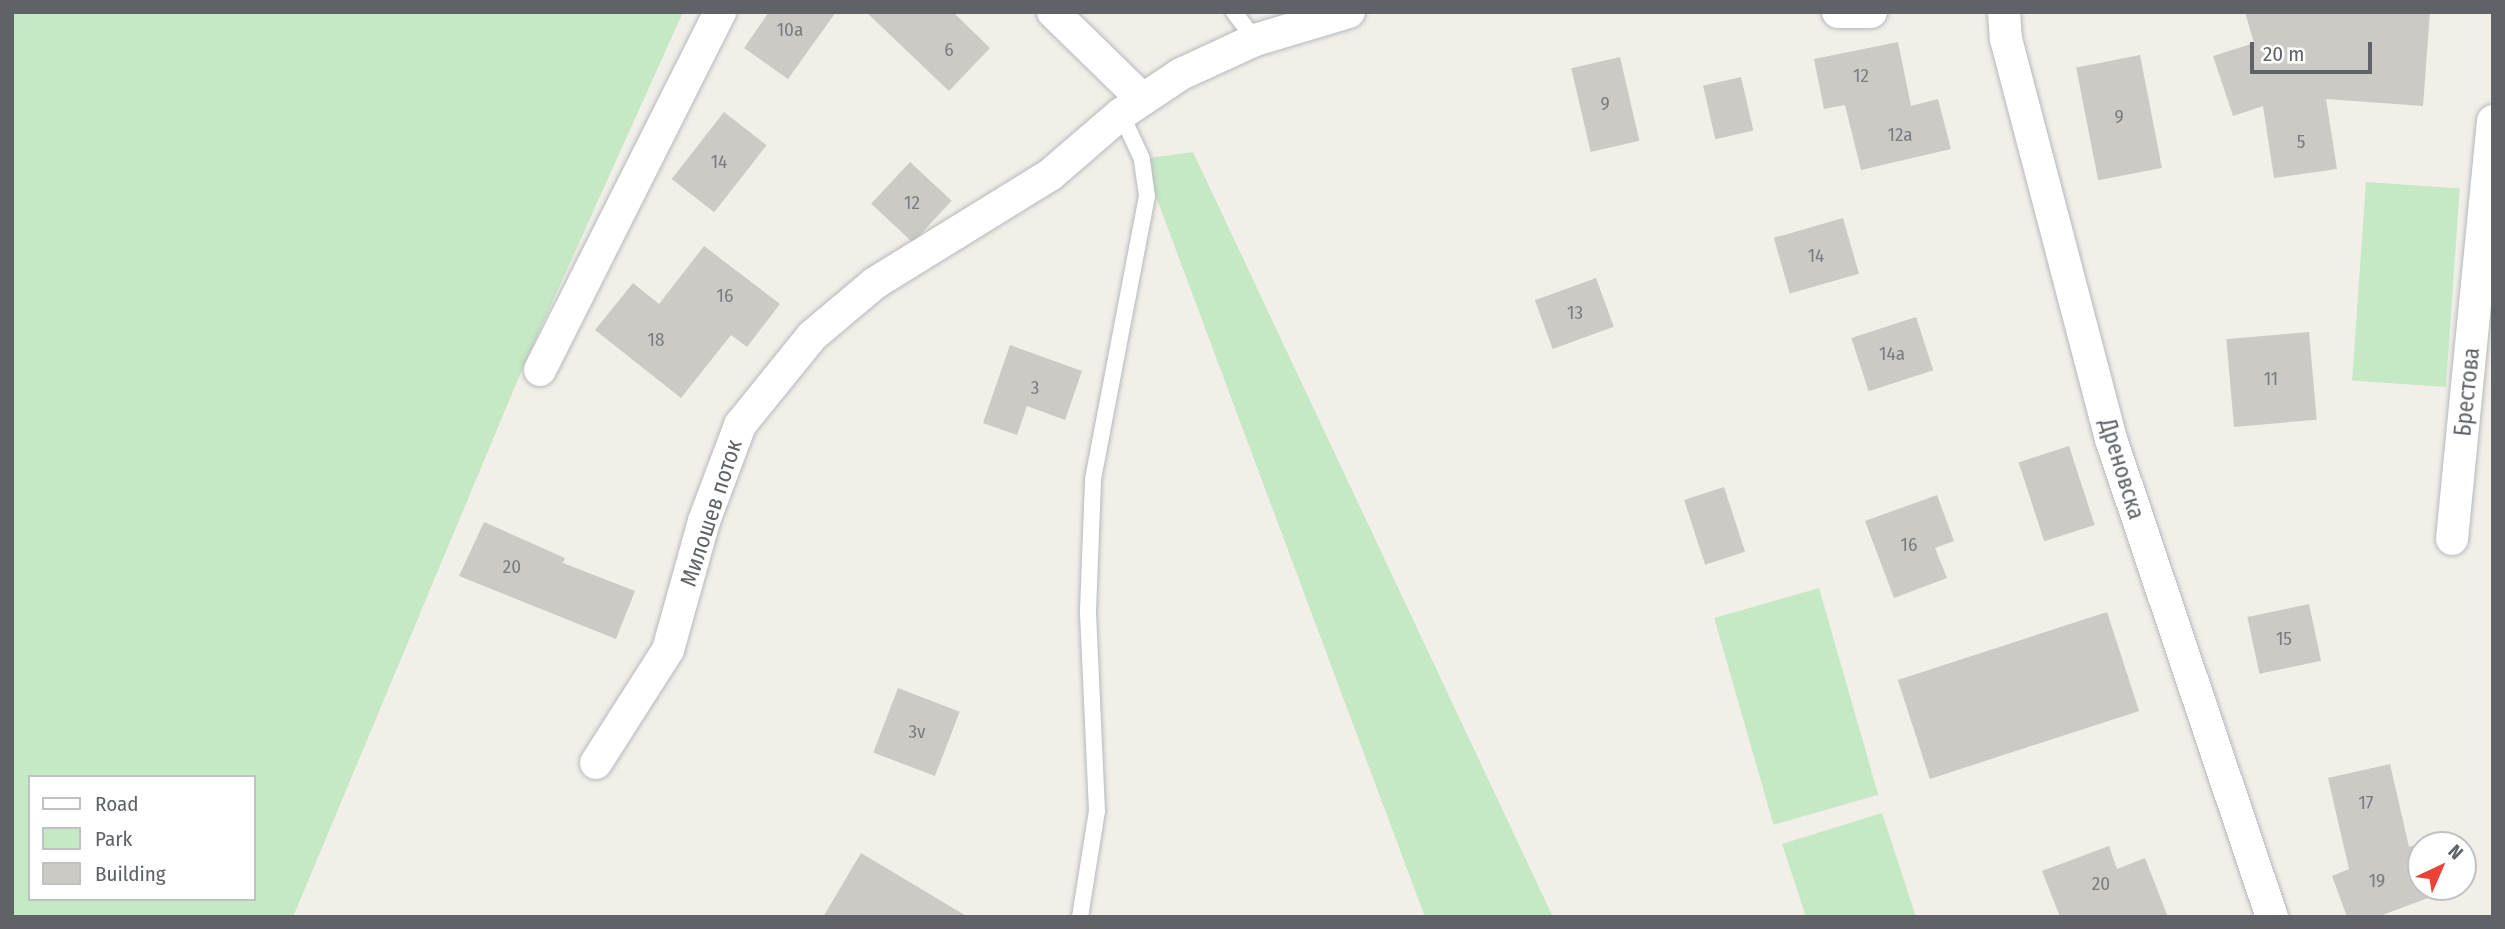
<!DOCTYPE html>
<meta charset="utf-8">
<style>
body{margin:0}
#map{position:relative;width:2505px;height:929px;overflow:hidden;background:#f1efe8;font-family:"Fira Sans Condensed",sans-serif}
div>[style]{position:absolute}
.green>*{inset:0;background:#c5e8c5;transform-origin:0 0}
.building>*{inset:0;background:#cccac5;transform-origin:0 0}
.roads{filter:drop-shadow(0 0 2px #b5b8bc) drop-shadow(0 0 2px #b5b8bc)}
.lane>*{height:16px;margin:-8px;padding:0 8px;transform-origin:8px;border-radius:8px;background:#fff}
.street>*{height:32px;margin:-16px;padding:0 16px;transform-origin:16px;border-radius:16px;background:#fff}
span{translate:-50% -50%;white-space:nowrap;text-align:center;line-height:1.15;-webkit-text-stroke:5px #fff;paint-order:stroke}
.number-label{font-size:19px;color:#7a7d7f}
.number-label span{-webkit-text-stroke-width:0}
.street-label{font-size:23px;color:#5f6368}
.frame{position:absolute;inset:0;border:14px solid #5f6368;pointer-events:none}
.legend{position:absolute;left:28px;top:775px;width:228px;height:126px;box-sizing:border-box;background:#fff;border:2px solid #bfc1c3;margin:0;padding:9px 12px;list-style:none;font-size:21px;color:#5f6368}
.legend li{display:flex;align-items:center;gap:14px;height:35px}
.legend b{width:35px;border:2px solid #bfc1c3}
.north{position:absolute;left:2407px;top:831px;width:70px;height:70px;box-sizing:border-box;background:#fff;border:2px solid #bfc1c3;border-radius:50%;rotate:44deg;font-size:19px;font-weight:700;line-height:28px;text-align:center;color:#5f6368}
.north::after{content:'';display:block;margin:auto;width:24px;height:32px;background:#ea4335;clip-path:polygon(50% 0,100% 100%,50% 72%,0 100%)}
.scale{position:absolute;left:2250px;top:42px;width:122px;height:32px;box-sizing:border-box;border:4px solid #5f6368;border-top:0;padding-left:9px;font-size:21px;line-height:24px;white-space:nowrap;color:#5f6368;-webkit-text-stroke:5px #fff;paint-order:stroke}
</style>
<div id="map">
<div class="green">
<i style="clip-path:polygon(evenodd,12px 12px,683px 12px,524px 365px,293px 917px,12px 917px,12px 12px,30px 777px,254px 777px,254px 899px,30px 899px,30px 777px)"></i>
<i style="clip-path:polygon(1193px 152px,1553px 917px,1425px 917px,1142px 159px)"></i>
<i style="left:2366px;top:182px;width:94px;height:199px;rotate:4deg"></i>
<i style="left:1819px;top:588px;width:215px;height:109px;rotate:74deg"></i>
<i style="clip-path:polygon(1882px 813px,1916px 917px,1806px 917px,1782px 844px)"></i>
</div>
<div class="building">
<i style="clip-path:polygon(769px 12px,836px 12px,788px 79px,744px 48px)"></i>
<i style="clip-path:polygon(866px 12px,953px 12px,990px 48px,949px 91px)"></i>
<i style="clip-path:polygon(2245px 12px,2430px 12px,2423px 106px,2326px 99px,2337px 169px,2274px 178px,2263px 106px,2233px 116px,2213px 56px,2254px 43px)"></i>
<i style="clip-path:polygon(1898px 42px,1911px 106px,1938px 99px,1951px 149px,1861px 170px,1845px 105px,1824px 109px,1814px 59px)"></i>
<i style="left:2140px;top:55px;width:115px;height:65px;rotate:79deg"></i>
<i style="left:1620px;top:57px;width:86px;height:50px;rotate:77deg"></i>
<i style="left:1741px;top:77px;width:55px;height:39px;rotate:77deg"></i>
<i style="left:724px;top:112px;width:54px;height:85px;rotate:38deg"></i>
<i style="left:910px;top:162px;width:57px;height:57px;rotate:43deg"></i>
<i style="left:1843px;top:218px;width:58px;height:72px;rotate:74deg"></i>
<i style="clip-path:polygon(704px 246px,780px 304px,747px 347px,731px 335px,681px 398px,595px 330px,633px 283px,659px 304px)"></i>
<i style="left:1596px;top:278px;width:52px;height:65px;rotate:70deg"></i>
<i style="left:1916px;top:317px;width:56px;height:68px;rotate:72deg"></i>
<i style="left:2309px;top:332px;width:88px;height:83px;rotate:85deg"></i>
<i style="clip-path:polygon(1010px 345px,1082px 371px,1065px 420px,1027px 406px,1017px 435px,983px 423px)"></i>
<i style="left:2069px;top:446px;width:83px;height:53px;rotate:72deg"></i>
<i style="left:1724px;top:487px;width:68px;height:42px;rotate:72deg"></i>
<i style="clip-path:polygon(1937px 495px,1954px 541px,1935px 548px,1947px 578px,1894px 598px,1865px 521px)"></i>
<i style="clip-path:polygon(484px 522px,565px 558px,563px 563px,635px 591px,616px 639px,459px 576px)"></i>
<i style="left:2309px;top:604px;width:58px;height:63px;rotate:78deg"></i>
<i style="left:2107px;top:612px;width:104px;height:220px;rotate:72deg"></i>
<i style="left:898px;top:688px;width:66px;height:69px;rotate:21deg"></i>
<i style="clip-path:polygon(2390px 764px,2409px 847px,2435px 837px,2438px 845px,2421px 845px,2421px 887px,2455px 888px,2377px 917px,2347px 917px,2332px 876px,2349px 869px,2328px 778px)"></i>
<i style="clip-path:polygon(2109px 846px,2117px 869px,2145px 858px,2168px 917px,2060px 917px,2042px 871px)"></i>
<i style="clip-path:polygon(861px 853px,968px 917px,823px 917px)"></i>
</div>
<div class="roads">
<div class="lane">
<i style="left:1234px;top:12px;width:35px;rotate:53deg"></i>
<i style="left:1080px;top:917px;width:107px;rotate:-80.9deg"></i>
<i style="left:1097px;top:811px;width:200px;rotate:-92.6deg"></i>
<i style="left:1088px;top:611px;width:132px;rotate:-87.8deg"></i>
<i style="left:1093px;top:479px;width:288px;rotate:-79.2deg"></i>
<i style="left:1147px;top:196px;width:37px;rotate:-98deg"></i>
<i style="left:1142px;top:159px;width:50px;rotate:-115deg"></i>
</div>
<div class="street">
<i style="left:1053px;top:12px;width:124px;rotate:44.3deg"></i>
<i style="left:1838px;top:12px;width:33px"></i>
<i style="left:2004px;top:12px;width:27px;rotate:86deg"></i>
<i style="left:2006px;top:39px;width:414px;rotate:75.3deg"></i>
<i style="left:2111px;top:439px;width:504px;rotate:71.39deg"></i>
<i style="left:540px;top:370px;width:401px;rotate:-63.3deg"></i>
<i style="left:2452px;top:539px;width:420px;rotate:-84.4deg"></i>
<i style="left:596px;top:763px;width:134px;rotate:-57.5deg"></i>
<i style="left:668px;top:650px;width:134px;rotate:-74.4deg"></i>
<i style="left:704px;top:521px;width:103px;rotate:-69.4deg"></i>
<i style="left:740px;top:425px;width:114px;rotate:-51deg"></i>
<i style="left:812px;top:336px;width:82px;rotate:-40.1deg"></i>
<i style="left:875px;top:283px;width:206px;rotate:-31.7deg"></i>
<i style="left:1050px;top:175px;width:94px;rotate:-40.7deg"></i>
<i style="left:1121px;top:114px;width:72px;rotate:-33.7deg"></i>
<i style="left:1181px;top:74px;width:81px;rotate:-24.7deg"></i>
<i style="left:1255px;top:40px;width:98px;rotate:-16.6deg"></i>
</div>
</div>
<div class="number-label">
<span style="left:790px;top:30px">10a</span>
<span style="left:949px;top:50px">6</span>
<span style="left:1861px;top:76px">12</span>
<span style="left:1605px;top:104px">9</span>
<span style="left:2119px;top:117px">9</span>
<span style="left:1900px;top:135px">12a</span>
<span style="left:2301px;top:142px">5</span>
<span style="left:719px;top:162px">14</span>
<span style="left:912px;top:203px">12</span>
<span style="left:1816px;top:256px">14</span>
<span style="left:725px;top:296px">16</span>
<span style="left:1575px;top:313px">13</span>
<span style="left:656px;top:340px">18</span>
<span style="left:1892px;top:354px">14a</span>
<span style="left:2271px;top:379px">11</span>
<span style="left:1035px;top:388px">3</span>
<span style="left:1909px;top:545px">16</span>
<span style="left:512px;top:567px">20</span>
<span style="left:2284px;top:639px">15</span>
<span style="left:917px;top:732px">3v</span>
<span style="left:2366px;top:803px">17</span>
<span style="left:2377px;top:881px">19</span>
<span style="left:2101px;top:884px">20</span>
</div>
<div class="street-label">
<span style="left:2467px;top:392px;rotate:-84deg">Брестова</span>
<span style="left:2122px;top:469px;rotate:73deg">Дреновска</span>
<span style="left:711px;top:513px;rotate:-72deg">Милошев поток</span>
</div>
<div class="frame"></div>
<ul class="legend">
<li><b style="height:9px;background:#fff"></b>Road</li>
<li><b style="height:19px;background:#c5e8c5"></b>Park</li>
<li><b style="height:19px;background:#cccac5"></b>Building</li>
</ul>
<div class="north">N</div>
<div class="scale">20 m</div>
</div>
